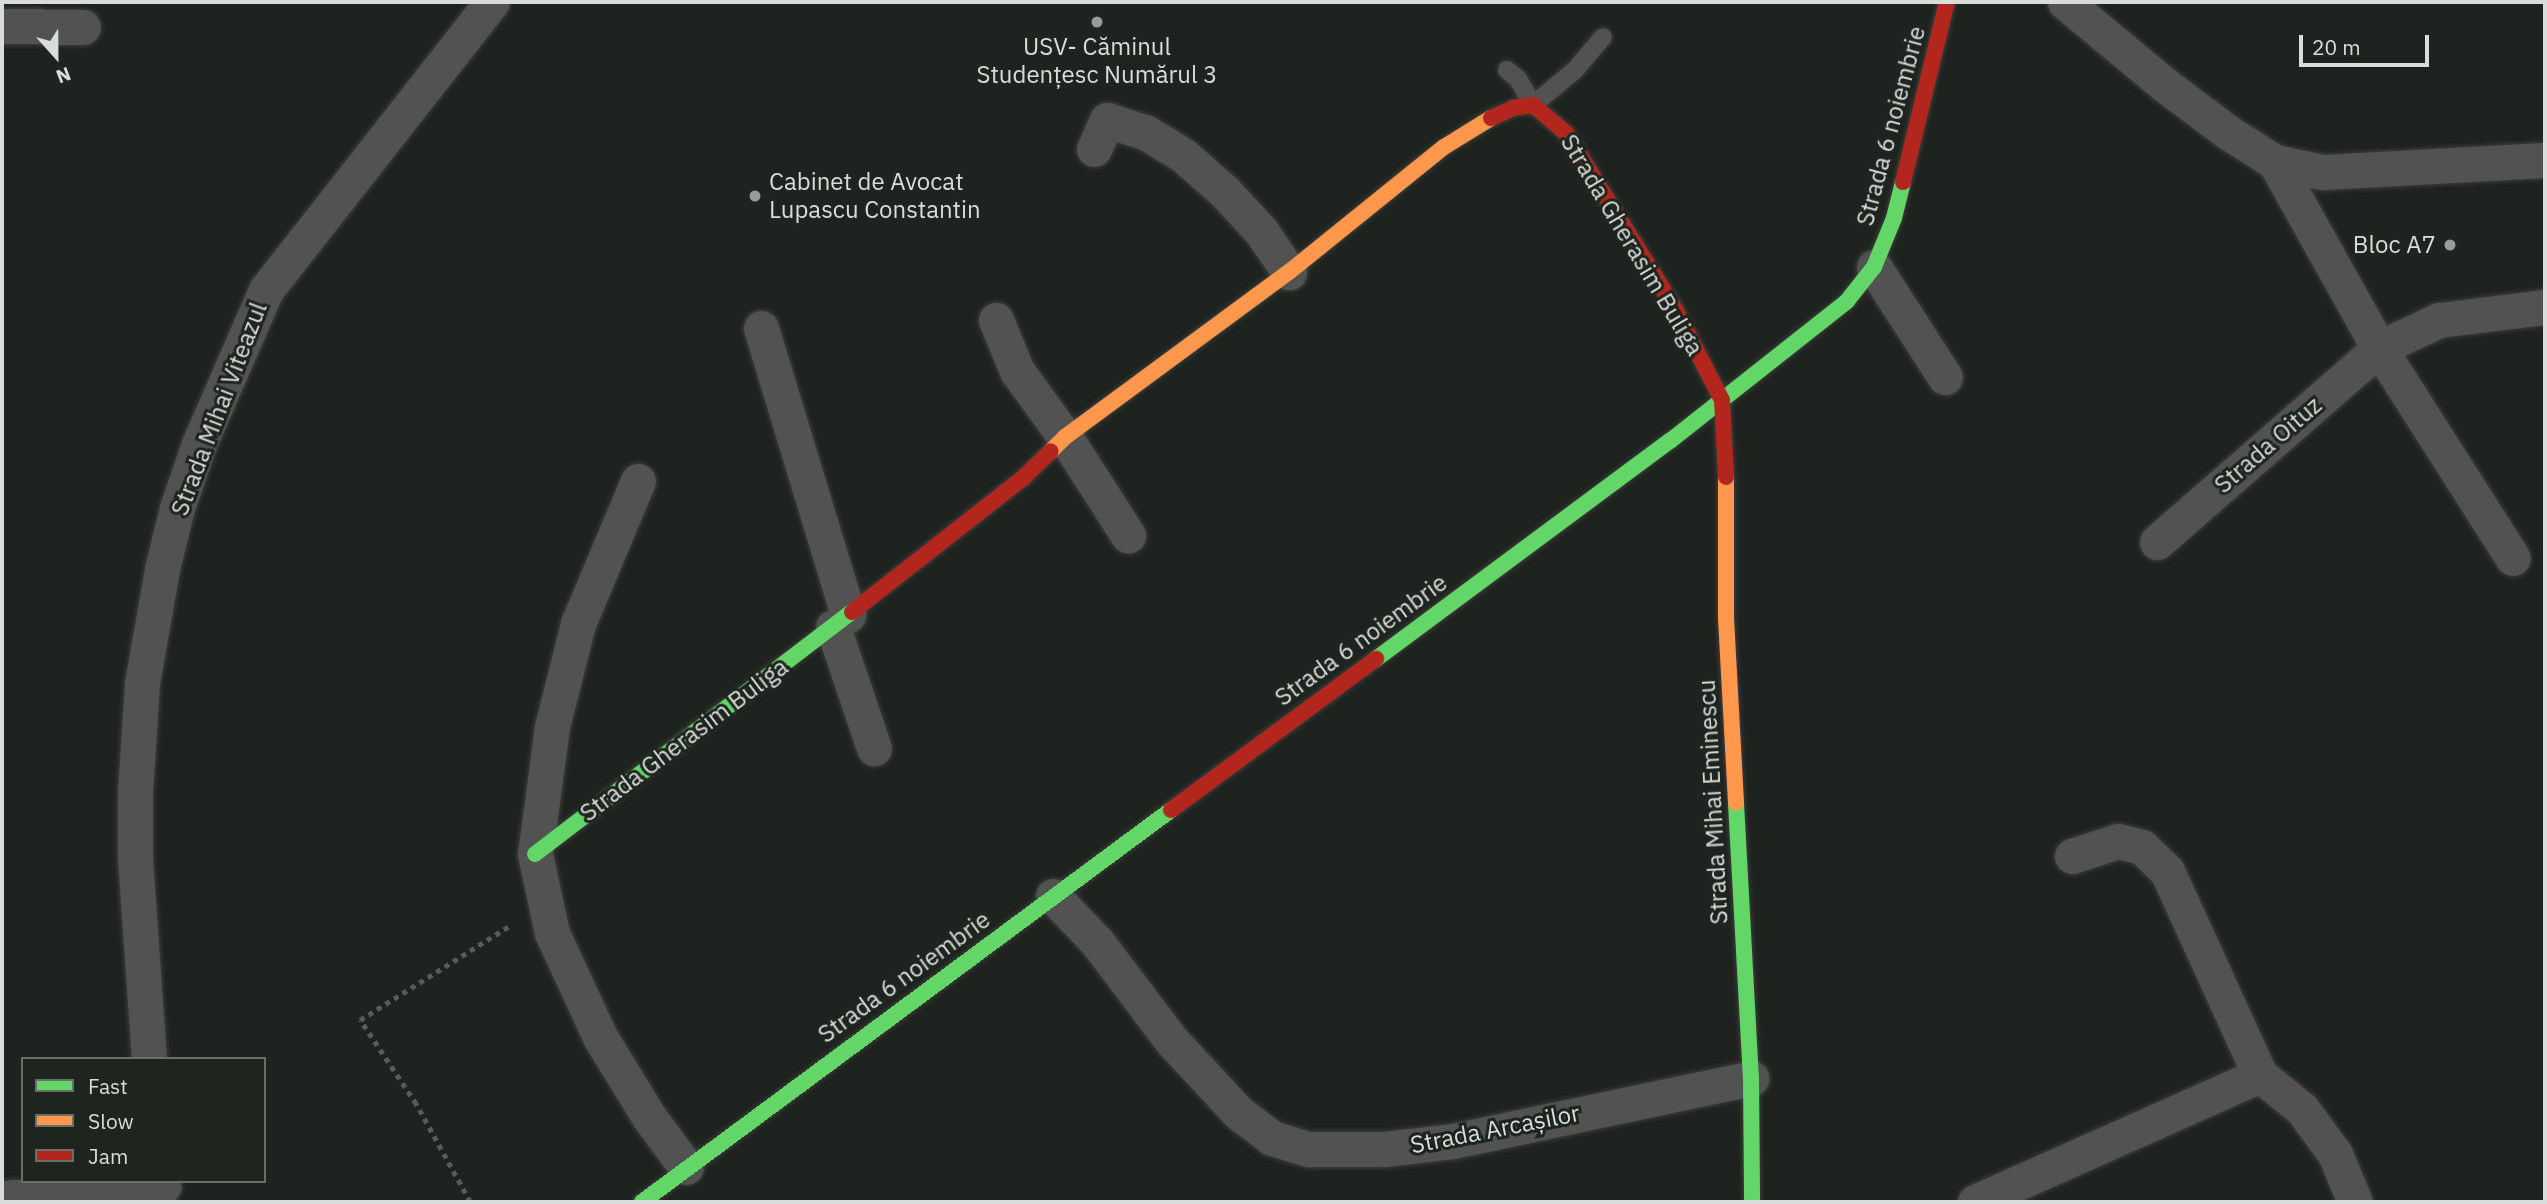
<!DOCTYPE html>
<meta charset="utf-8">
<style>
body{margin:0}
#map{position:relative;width:2547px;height:1204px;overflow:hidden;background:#1f231f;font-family:"IBM Plex Sans",sans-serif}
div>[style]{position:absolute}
.path>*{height:4.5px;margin-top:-2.25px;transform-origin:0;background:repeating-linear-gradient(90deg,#595a59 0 5px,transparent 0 10px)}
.roads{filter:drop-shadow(0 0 2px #3a3c3a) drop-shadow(0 0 2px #3a3c3a)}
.lane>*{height:18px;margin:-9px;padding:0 9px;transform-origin:9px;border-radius:9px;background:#515251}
.street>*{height:35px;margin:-17.5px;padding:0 17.5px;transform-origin:17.5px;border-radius:17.5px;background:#515251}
.fast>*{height:16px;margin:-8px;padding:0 8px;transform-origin:8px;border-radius:8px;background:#63d668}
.slow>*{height:16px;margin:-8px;padding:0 8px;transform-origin:8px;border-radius:8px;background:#ff974d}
.jam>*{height:16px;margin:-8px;padding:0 8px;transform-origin:8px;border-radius:8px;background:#b3261e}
.dots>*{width:19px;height:19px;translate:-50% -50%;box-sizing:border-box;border:4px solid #1e241e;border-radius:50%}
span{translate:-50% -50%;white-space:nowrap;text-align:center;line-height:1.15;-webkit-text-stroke:6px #1e241e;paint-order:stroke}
.poi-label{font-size:24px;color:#d9ddd9}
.left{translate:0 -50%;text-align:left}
.right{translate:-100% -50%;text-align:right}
.street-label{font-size:24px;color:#d9ddd9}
.frame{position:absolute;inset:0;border:4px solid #d9ddd9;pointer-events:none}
.legend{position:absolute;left:21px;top:1057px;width:245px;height:126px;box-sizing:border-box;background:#1e241e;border:2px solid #696e69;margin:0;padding:9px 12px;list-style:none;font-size:21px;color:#d9ddd9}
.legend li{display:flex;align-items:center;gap:14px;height:35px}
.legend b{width:35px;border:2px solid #696e69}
.north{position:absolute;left:21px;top:21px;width:70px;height:70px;-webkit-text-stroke:5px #1e241e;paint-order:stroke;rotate:159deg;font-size:19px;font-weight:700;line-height:28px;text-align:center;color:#d9ddd9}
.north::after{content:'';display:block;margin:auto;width:24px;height:32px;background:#d9ddd9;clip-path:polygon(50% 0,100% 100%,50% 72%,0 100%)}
.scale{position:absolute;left:2299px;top:35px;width:130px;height:32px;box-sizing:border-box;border:4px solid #d9ddd9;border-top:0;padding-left:9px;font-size:21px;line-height:24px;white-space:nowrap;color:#d9ddd9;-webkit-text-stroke:5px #1e241e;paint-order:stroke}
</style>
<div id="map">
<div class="path">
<i style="left:470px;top:1202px;width:112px;rotate:-118.9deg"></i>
<i style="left:416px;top:1104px;width:101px;rotate:-123.7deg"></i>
<i style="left:360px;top:1020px;width:178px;rotate:-32.2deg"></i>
</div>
<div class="roads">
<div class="lane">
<i style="left:1507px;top:70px;width:14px;rotate:39deg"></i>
<i style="left:1518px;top:79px;width:30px;rotate:60deg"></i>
<i style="left:1533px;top:105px;width:55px;rotate:-39.8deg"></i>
<i style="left:1575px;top:70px;width:43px;rotate:-49.7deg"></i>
</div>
<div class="street">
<i style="left:2065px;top:2px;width:130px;rotate:39.7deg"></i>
<i style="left:2165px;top:85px;width:80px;rotate:36.9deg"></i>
<i style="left:2229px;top:133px;width:54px;rotate:32.2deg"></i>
<i style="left:2275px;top:162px;width:49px;rotate:11.8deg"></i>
<i style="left:2323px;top:172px;width:222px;rotate:-3.1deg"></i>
<i style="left:2px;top:26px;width:81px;rotate:0.7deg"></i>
<i style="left:1094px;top:149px;width:32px;rotate:-66deg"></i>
<i style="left:1107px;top:120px;width:40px;rotate:18deg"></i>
<i style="left:1145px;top:132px;width:44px;rotate:31.2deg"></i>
<i style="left:1183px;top:155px;width:55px;rotate:41.3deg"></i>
<i style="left:1224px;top:191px;width:54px;rotate:47.2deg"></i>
<i style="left:1261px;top:231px;width:50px;rotate:55.7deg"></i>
<i style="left:2275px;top:162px;width:213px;rotate:60.8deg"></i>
<i style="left:2379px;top:348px;width:249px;rotate:57.5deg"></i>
<i style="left:1874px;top:267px;width:131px;rotate:57.2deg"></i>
<i style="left:996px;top:320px;width:55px;rotate:67.6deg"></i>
<i style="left:1017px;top:371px;width:82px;rotate:54deg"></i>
<i style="left:1065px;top:437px;width:117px;rotate:57.3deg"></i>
<i style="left:761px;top:328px;width:300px;rotate:73.1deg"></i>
<i style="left:638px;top:481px;width:155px;rotate:112.8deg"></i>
<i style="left:578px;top:624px;width:106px;rotate:104.2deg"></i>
<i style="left:552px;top:727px;width:128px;rotate:97.6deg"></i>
<i style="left:535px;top:854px;width:81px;rotate:77.9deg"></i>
<i style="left:552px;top:933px;width:115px;rotate:65.2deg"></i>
<i style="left:600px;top:1037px;width:94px;rotate:58.5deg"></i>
<i style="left:649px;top:1117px;width:62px;rotate:53.5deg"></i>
<i style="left:2157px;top:542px;width:295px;rotate:-41.1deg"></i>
<i style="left:2379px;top:348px;width:66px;rotate:-25deg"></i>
<i style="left:2439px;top:320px;width:107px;rotate:-7deg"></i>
<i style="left:833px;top:627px;width:128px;rotate:71.3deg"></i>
<i style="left:2072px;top:856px;width:48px;rotate:-18.1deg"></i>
<i style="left:2118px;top:841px;width:25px;rotate:14deg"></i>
<i style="left:2142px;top:847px;width:35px;rotate:44deg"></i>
<i style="left:2167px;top:871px;width:224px;rotate:65.5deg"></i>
<i style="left:2260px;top:1075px;width:54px;rotate:39deg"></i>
<i style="left:2302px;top:1109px;width:56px;rotate:53.7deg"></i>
<i style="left:2335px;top:1154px;width:52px;rotate:67.4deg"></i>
<i style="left:1053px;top:896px;width:64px;rotate:46.3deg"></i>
<i style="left:1097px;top:942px;width:124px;rotate:52.9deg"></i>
<i style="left:1172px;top:1041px;width:98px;rotate:47.1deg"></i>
<i style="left:1239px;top:1113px;width:41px;rotate:37.1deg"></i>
<i style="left:1272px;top:1138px;width:39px;rotate:17deg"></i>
<i style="left:1309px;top:1149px;width:75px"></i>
<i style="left:1384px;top:1149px;width:69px;rotate:-6.6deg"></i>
<i style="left:1453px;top:1141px;width:305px;rotate:-11.9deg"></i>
<i style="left:149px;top:1059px;width:202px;rotate:-94deg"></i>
<i style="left:135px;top:857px;width:65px;rotate:-90deg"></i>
<i style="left:135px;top:792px;width:109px;rotate:-86.3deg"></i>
<i style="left:142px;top:683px;width:116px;rotate:-80deg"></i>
<i style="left:162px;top:569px;width:63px;rotate:-76.2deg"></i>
<i style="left:177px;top:508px;width:68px;rotate:-71deg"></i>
<i style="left:199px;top:444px;width:168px;rotate:-66.5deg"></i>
<i style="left:266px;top:290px;width:366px;rotate:-51.9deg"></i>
<i style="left:2px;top:1198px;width:162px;rotate:-4.2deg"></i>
<i style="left:1975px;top:1202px;width:312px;rotate:-24deg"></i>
</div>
<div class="fast">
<i style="left:1376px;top:659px;width:366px;rotate:-36.6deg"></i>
<i style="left:1670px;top:441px;width:226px;rotate:-38.3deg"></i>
<i style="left:1847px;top:301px;width:43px;rotate:-51.5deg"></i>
<i style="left:1874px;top:267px;width:53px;rotate:-67.8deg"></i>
<i style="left:1894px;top:218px;width:37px;rotate:-76deg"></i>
<i style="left:1736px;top:803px;width:275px;rotate:86.9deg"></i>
<i style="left:1751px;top:1078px;width:124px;rotate:89.5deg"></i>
<i style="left:535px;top:854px;width:399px;rotate:-37.4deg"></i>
<i style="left:642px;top:1202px;width:658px;rotate:-36.54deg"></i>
</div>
<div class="slow">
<i style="left:1051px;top:451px;width:20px;rotate:-45deg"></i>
<i style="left:1065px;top:437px;width:278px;rotate:-36.4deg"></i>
<i style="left:1289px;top:272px;width:199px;rotate:-38.9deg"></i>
<i style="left:1444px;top:147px;width:55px;rotate:-31.7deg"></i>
<i style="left:1726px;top:477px;width:141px;rotate:90deg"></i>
<i style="left:1726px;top:618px;width:185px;rotate:86.9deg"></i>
</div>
<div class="jam">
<i style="left:1491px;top:118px;width:24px;rotate:-24deg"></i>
<i style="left:1513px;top:108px;width:20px;rotate:-9deg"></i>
<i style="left:1533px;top:105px;width:43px;rotate:40.3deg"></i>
<i style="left:1566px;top:133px;width:207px;rotate:58.2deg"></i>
<i style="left:1675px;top:309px;width:102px;rotate:62.7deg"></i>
<i style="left:1722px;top:400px;width:77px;rotate:87deg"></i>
<i style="left:1903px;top:182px;width:185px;rotate:-76.3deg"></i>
<i style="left:852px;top:612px;width:219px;rotate:-38.1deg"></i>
<i style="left:1024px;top:477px;width:37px;rotate:-44deg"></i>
<i style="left:1171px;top:810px;width:255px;rotate:-36.4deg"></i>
</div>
</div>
<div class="dots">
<i style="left:1097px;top:22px;background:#989c98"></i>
<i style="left:755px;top:196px;background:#989c98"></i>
<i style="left:2450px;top:245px;background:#989c98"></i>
</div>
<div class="poi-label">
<span style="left:1097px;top:61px">USV- Căminul<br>Studențesc Numărul 3</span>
<span class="left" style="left:769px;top:196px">Cabinet de Avocat<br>Lupascu Constantin</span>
<span class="right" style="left:2436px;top:245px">Bloc A7</span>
</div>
<div class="street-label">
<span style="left:1891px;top:126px;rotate:-75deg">Strada 6 noiembrie</span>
<span style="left:1632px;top:245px;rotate:59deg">Strada Gherasim Buliga</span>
<span style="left:219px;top:409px;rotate:-69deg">Strada Mihai Viteazul</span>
<span style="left:2268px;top:445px;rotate:-41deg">Strada Oituz</span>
<span style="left:1361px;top:640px;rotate:-36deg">Strada 6 noiembrie</span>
<span style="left:684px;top:740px;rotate:-37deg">Strada Gherasim Buliga</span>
<span style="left:1713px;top:802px;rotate:-93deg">Strada Mihai Eminescu</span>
<span style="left:904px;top:977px;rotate:-36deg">Strada 6 noiembrie</span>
<span style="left:1495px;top:1129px;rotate:-11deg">Strada Arcașilor</span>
</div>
<div class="frame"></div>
<ul class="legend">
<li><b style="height:9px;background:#63d668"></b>Fast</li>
<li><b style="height:9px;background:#ff974d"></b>Slow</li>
<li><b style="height:9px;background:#b3261e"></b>Jam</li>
</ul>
<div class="north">N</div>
<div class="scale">20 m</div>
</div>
